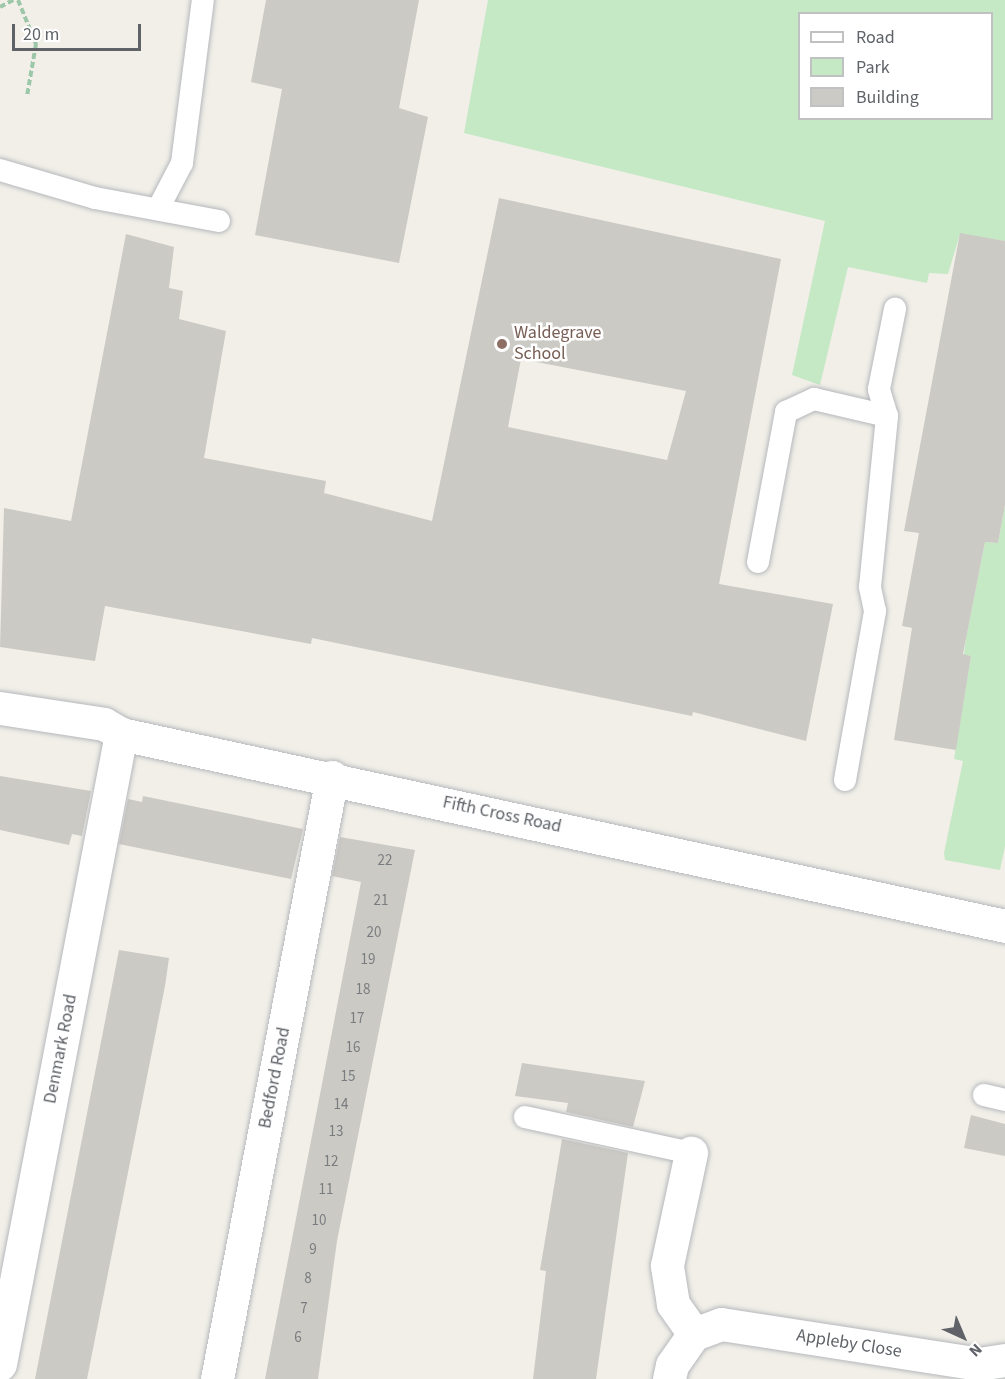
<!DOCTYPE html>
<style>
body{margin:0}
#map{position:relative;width:1005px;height:1379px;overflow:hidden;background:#f1efe8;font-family:"Source Sans 3",sans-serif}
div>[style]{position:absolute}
.green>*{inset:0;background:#c5e8c5}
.building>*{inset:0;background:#cccac5}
.path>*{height:4px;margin-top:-2px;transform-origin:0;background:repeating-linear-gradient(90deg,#9cc7a9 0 6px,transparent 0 9px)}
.roads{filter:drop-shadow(0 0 2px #b5b8bc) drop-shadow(0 0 2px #b5b8bc)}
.service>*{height:22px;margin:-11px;padding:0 11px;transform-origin:11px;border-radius:11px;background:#fff}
.minor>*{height:33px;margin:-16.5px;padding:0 16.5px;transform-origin:16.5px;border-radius:16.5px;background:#fff}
.tertiary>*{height:33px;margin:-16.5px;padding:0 16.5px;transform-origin:16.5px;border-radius:16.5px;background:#fff}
.dots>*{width:16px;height:16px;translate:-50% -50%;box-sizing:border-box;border:3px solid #fff;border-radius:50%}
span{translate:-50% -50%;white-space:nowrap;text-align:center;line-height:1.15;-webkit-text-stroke:5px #fff;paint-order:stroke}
.number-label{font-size:15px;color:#7a7d7f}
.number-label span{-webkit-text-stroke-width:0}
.education-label{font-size:18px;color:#785e54}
.left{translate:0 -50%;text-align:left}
.street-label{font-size:18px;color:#5f6368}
.legend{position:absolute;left:798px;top:12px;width:195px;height:108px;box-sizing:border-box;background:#fff;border:2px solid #bfc1c3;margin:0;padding:8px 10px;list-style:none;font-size:18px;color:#5f6368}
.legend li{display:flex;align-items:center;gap:12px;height:30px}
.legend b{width:30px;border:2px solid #bfc1c3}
.north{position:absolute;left:933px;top:1307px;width:60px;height:60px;-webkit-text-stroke:4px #fff;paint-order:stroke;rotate:136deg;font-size:16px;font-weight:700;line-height:24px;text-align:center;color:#5f6368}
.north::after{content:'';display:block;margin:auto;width:21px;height:27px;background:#5f6368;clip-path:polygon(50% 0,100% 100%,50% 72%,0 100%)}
.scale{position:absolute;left:12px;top:24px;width:129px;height:27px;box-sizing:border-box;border:3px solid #5f6368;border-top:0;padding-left:8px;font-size:18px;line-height:21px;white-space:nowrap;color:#5f6368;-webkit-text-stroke:4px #fff;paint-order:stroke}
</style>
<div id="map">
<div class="green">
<i style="clip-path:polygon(evenodd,488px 0,1005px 0,1005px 241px,960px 234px,948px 274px,929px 273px,927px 283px,848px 267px,820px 385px,792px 375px,825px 221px,464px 133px,488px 0,800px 14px,992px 14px,992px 118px,800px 118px,800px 14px)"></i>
<i style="clip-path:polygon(1005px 505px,1005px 846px,1000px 870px,945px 860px,944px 853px,963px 761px,954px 759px,971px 656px,964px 655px,966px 638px,985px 542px,998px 543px)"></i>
</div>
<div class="building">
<i style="clip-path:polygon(266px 0,419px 0,399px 108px,428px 117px,399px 263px,255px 235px,282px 89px,251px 82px)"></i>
<i style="clip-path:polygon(evenodd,499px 198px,781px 259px,719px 584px,833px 604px,806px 741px,693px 712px,692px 716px,312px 638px,311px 644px,105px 606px,95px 661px,0 647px,4px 508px,71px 521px,126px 234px,174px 247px,169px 288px,183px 291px,179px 319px,226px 331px,204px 458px,326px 481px,324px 493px,432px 521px,499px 198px,521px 359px,686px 391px,667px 460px,508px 427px,521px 359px)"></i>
<i style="clip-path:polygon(960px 233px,1005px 241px,1005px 505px,998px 543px,985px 542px,963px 654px,971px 656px,956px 750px,894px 740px,912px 628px,902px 626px,919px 533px,904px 531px)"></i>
<i style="clip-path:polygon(0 776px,91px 791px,82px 836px,72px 834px,69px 845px,0 830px)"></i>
<i style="clip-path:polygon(143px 796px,303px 829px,291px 879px,119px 844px,128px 799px,142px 802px)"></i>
<i style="clip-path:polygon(340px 837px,415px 850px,337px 1241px,318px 1379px,265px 1379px,361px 882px,332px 876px)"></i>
<i style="clip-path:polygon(119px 950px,169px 958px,165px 986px,87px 1379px,35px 1379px)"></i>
<i style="clip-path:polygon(522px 1063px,645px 1081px,633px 1127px,566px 1112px,568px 1103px,515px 1096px)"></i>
<i style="clip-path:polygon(971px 1115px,1005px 1124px,1005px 1156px,964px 1148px)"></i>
<i style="clip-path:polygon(562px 1139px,628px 1153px,596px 1379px,533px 1379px,546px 1271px,540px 1270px)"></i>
</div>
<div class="path">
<i style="left:18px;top:0;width:48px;rotate:67.8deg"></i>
<i style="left:36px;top:44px;width:53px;rotate:99.8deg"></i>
<i style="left:0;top:7px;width:15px;rotate:-28deg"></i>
</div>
<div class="roads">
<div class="service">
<i style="left:0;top:170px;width:99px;rotate:16.4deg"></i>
<i style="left:95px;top:198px;width:126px;rotate:10.5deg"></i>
<i style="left:158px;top:209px;width:52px;rotate:-62.4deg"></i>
<i style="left:182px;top:163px;width:164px;rotate:-82.7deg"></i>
<i style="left:758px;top:562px;width:153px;rotate:-79.4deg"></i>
<i style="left:786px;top:412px;width:31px;rotate:-25deg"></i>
<i style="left:814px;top:399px;width:75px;rotate:13.1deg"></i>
<i style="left:845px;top:780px;width:172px;rotate:-79.9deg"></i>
<i style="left:875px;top:611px;width:25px;rotate:-102deg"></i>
<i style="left:870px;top:587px;width:172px;rotate:-84.3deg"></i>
<i style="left:887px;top:416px;width:28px;rotate:-107deg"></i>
<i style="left:879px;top:389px;width:82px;rotate:-78.7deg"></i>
<i style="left:984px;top:1095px;width:22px;rotate:13deg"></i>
<i style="left:525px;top:1117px;width:170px;rotate:12.2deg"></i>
</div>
<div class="minor">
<i style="left:694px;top:1334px;width:29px;rotate:-20deg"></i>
<i style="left:721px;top:1324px;width:261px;rotate:8.8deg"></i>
<i style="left:979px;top:1364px;width:26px;rotate:-9deg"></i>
<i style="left:0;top:1364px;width:642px;rotate:-79.13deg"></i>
<i style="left:217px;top:1379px;width:613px;rotate:-79.19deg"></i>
<i style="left:669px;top:1379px;width:14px;rotate:-78deg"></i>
<i style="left:672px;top:1365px;width:38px;rotate:-55deg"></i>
<i style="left:694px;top:1334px;width:37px;rotate:-125deg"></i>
<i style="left:673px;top:1304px;width:39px;rotate:-99deg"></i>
<i style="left:667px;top:1265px;width:115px;rotate:-77.9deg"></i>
</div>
<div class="tertiary">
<i style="left:0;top:708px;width:105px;rotate:8.7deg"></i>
<i style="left:104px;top:724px;width:20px;rotate:30deg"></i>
<i style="left:121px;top:734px;width:905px;rotate:12.25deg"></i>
</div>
</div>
<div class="dots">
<i style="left:502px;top:344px;background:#8d6e63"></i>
</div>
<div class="number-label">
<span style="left:385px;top:861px">22</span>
<span style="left:381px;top:901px">21</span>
<span style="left:374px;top:933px">20</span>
<span style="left:368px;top:960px">19</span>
<span style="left:363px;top:990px">18</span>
<span style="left:357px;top:1019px">17</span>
<span style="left:353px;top:1048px">16</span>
<span style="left:348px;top:1077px">15</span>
<span style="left:341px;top:1105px">14</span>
<span style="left:336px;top:1132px">13</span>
<span style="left:331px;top:1162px">12</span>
<span style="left:326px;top:1190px">11</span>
<span style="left:319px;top:1221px">10</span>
<span style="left:313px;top:1250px">9</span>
<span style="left:308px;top:1279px">8</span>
<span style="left:304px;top:1309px">7</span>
<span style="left:298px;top:1338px">6</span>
</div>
<div class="education-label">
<span class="left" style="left:514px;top:344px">Waldegrave<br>School</span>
</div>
<div class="street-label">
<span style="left:502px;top:815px;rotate:12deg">Fifth Cross Road</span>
<span style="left:61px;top:1049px;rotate:-79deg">Denmark Road</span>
<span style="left:275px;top:1078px;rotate:-79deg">Bedford Road</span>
<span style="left:849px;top:1344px;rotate:9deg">Appleby Close</span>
</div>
<ul class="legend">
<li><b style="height:8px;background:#fff"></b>Road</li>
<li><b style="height:16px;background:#c5e8c5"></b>Park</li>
<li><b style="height:16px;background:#cccac5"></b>Building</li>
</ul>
<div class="north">N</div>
<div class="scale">20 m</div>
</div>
